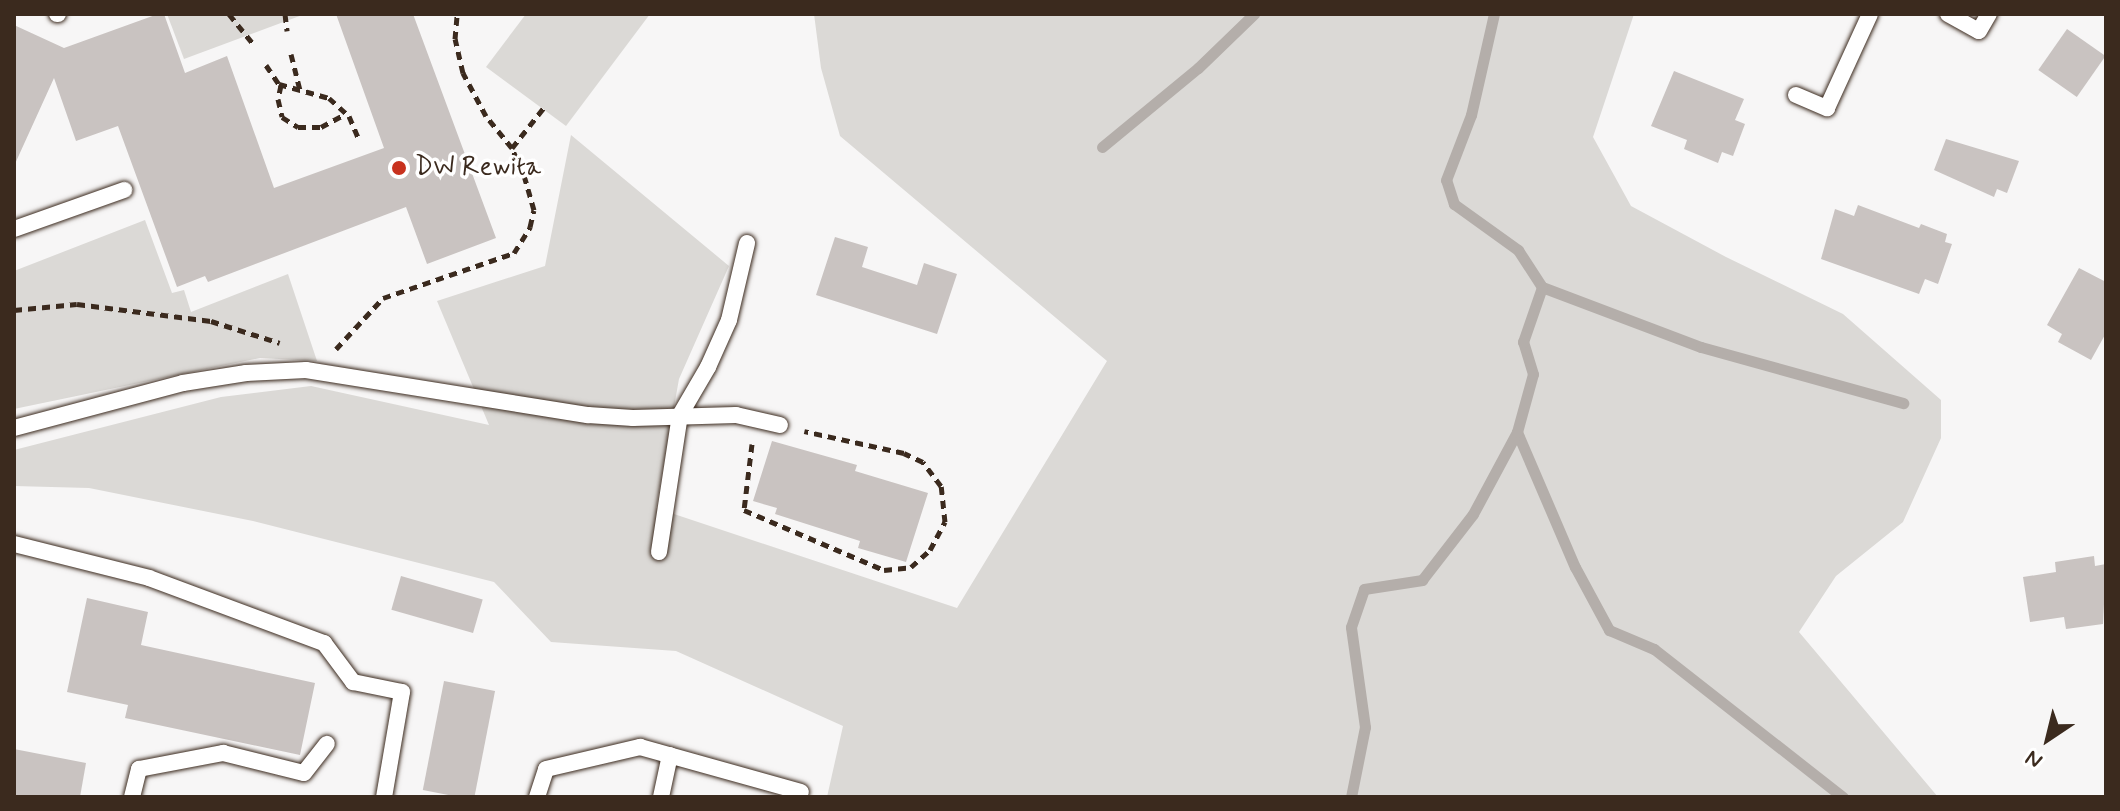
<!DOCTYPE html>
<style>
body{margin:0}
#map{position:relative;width:2120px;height:811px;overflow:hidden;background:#f7f6f6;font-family:Mynerve,sans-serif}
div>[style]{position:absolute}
.green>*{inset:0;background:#dbd9d6}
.stream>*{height:11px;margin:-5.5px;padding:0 5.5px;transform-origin:5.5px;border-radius:5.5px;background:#b4aeaa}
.building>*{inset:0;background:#c9c3c1;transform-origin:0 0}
.path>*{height:5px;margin-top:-2.5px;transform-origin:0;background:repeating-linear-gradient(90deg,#3b2a1e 0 8px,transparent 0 14px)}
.roads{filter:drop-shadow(0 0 2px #3b2a1e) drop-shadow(0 0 2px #3b2a1e)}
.service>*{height:16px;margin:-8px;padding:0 8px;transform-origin:8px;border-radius:8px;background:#fff}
.dots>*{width:22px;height:22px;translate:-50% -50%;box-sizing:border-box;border:4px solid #fff;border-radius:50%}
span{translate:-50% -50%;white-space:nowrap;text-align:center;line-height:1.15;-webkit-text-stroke:7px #fff;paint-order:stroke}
.poi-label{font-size:26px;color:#3b2a1e}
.left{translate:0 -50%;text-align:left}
.frame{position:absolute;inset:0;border:16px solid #3b2a1e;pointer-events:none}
.north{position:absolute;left:2008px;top:699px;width:80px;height:80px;-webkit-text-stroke:6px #fff;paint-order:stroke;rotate:215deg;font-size:22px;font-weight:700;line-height:32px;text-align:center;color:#3b2a1e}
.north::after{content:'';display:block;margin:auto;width:28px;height:36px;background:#3b2a1e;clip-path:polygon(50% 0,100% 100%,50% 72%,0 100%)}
</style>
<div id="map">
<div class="green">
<i style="clip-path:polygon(167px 14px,305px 14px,184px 59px)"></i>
<i style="clip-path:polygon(526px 14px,650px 14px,566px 126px,486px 67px)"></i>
<i style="clip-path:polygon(814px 14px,1634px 14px,1593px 137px,1631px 206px,1726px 257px,1843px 314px,1941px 400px,1941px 438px,1903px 522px,1836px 576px,1799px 632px,1938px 797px,827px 797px,843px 726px,676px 651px,551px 642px,494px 582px,253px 521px,89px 488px,14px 486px,14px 450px,221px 397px,311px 386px,489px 425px,437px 301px,545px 266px,571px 135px,729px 266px,679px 379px,656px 508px,957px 608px,1107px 361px,840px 136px,821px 68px)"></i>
<i style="clip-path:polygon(145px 220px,172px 293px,184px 290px,191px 312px,288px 274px,317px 361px,260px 358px,14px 409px,14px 271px)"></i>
</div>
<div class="stream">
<i style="left:1102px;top:147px;width:124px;rotate:-39.5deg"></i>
<i style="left:1198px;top:68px;width:78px;rotate:-44deg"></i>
<i style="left:1542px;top:287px;width:170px;rotate:20.7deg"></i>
<i style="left:1701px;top:347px;width:210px;rotate:15.5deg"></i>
<i style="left:1517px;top:432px;width:147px;rotate:66.8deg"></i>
<i style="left:1575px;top:567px;width:72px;rotate:61.6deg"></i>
<i style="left:1609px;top:630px;width:49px;rotate:22.9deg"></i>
<i style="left:1654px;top:649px;width:240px;rotate:38.1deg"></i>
<i style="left:1351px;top:797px;width:71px;rotate:-78.7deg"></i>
<i style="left:1365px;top:727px;width:101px;rotate:-98deg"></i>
<i style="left:1351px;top:627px;width:40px;rotate:-71.1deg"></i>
<i style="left:1364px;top:589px;width:59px;rotate:-8.8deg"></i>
<i style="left:1422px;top:580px;width:83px;rotate:-52.3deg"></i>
<i style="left:1473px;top:514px;width:93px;rotate:-61.8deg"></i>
<i style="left:1517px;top:432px;width:60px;rotate:-74.6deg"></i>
<i style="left:1533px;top:374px;width:34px;rotate:-107deg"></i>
<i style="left:1523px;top:342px;width:58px;rotate:-70.9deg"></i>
<i style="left:1542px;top:287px;width:44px;rotate:-123deg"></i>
<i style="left:1518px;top:250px;width:79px;rotate:-144.3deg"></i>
<i style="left:1454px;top:204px;width:25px;rotate:-108deg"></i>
<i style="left:1446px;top:180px;width:70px;rotate:-69deg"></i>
<i style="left:1471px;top:115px;width:104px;rotate:-77.2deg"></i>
</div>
<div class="building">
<i style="clip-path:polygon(158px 14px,164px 14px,185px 73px,227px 56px,274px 188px,384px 148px,336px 14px,413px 14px,496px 238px,427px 264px,406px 207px,208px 282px,205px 276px,177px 287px,118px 126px,76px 141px,54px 78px,14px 166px,14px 25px,64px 48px)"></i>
<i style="left:2067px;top:29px;width:47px;height:50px;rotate:35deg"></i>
<i style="clip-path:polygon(1674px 71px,1744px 99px,1735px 120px,1745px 124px,1733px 156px,1722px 152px,1718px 163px,1684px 149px,1687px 140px,1651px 126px)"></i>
<i style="clip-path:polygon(1946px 139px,2019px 161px,2007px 193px,1997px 189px,1994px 197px,1934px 170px)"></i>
<i style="clip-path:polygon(1858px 205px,1919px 228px,1921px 224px,1947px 234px,1945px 242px,1952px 244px,1938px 284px,1925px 279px,1919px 294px,1821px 259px,1835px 209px,1854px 216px)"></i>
<i style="clip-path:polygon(835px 237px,868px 247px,862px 267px,917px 285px,924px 263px,957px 274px,937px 334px,816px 295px)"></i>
<i style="clip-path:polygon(2079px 268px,2106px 282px,2106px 333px,2091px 360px,2058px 342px,2062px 334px,2047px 325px)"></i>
<i style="clip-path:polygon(772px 441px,857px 465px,855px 471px,928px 493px,906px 562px,858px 548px,860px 541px,775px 514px,777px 508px,753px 501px)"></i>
<i style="clip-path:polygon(2094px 556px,2095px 566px,2106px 564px,2103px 624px,2066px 629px,2064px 617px,2030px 622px,2023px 577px,2056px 572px,2055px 562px)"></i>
<i style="left:401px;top:576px;width:85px;height:35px;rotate:16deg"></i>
<i style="clip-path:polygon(87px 598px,148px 612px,141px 645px,315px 683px,300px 755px,125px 718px,128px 705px,67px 692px)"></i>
<i style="left:444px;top:681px;width:52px;height:111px;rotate:11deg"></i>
<i style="clip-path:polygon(14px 749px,86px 763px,80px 797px,14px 797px)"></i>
</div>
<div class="path">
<i style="left:229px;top:14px;width:40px;rotate:51deg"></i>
<i style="left:285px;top:14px;width:17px;rotate:83deg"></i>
<i style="left:291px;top:54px;width:38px;rotate:76deg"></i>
<i style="left:266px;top:65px;width:23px;rotate:56deg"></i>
<i style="left:279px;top:84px;width:52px;rotate:15.6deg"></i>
<i style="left:329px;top:98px;width:27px;rotate:42deg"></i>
<i style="left:349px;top:116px;width:23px;rotate:67deg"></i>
<i style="left:281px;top:85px;width:14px;rotate:102deg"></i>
<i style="left:278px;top:99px;width:18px;rotate:77deg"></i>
<i style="left:282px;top:117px;width:19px;rotate:32deg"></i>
<i style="left:298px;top:127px;width:23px"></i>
<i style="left:321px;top:127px;width:27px;rotate:-28deg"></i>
<i style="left:512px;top:148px;width:53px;rotate:-51.8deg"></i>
<i style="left:14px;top:310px;width:63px;rotate:-5.4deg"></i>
<i style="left:77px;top:304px;width:135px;rotate:7.2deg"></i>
<i style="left:211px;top:321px;width:72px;rotate:17.7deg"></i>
<i style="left:336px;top:349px;width:69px;rotate:-47.3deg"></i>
<i style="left:383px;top:298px;width:139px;rotate:-19deg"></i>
<i style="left:514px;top:253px;width:31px;rotate:-58deg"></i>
<i style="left:530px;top:227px;width:17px;rotate:-77deg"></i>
<i style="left:534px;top:210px;width:40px;rotate:-106deg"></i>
<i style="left:523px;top:172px;width:26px;rotate:-115deg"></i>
<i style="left:512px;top:148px;width:41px;rotate:-129.1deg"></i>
<i style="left:486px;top:116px;width:49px;rotate:-118.1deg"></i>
<i style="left:463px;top:73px;width:35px;rotate:-103deg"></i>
<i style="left:455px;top:39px;width:25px;rotate:-85deg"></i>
<i style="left:752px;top:444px;width:66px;rotate:96.9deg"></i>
<i style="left:744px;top:510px;width:152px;rotate:23.2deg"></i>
<i style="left:884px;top:570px;width:27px;rotate:-6deg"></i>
<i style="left:911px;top:567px;width:25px;rotate:-42deg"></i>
<i style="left:930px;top:550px;width:32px;rotate:-62deg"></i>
<i style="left:945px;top:522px;width:36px;rotate:-96deg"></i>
<i style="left:941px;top:486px;width:30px;rotate:-127deg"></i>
<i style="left:923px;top:462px;width:21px;rotate:-155deg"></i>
<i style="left:904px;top:453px;width:102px;rotate:-167.6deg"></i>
</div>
<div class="roads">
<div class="service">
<i style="left:57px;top:14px;width:1px"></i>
<i style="left:1948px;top:14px;width:35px;rotate:29deg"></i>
<i style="left:1979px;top:31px;width:20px;rotate:-60deg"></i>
<i style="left:1796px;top:95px;width:34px;rotate:23deg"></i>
<i style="left:1827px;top:108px;width:103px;rotate:-65.4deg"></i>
<i style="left:14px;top:229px;width:117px;rotate:-19.5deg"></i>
<i style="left:14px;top:428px;width:175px;rotate:-14.9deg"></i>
<i style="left:183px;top:383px;width:64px;rotate:-9deg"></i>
<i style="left:246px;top:373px;width:60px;rotate:-2.9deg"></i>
<i style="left:306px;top:370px;width:286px;rotate:9.1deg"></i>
<i style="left:588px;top:415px;width:45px;rotate:3.8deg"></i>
<i style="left:633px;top:418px;width:103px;rotate:-1.7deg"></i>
<i style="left:736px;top:415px;width:45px;rotate:12.8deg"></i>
<i style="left:14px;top:544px;width:139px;rotate:14.1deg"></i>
<i style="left:149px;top:578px;width:187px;rotate:20.4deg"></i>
<i style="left:324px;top:643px;width:49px;rotate:53.4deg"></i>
<i style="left:353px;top:682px;width:50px;rotate:11.5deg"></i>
<i style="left:402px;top:692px;width:107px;rotate:99.7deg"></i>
<i style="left:659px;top:552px;width:139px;rotate:-81.3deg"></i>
<i style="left:680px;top:415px;width:56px;rotate:-59.7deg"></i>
<i style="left:708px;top:367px;width:51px;rotate:-65.9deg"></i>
<i style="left:729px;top:320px;width:79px;rotate:-76.8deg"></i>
<i style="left:132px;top:797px;width:29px;rotate:-76deg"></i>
<i style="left:139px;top:769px;width:86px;rotate:-10.8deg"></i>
<i style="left:223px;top:753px;width:83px;rotate:13.9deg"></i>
<i style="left:304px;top:773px;width:37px;rotate:-52deg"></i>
<i style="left:537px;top:797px;width:29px;rotate:-72deg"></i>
<i style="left:546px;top:769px;width:97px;rotate:-13.2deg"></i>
<i style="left:640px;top:747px;width:167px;rotate:15.6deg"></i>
<i style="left:661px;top:797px;width:43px;rotate:-77.9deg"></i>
</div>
</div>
<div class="dots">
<i style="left:399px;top:168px;background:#c8321e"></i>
</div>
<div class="poi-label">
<span class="left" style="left:415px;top:168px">DW Rewita</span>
</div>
<div class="frame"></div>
<div class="north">N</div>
</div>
